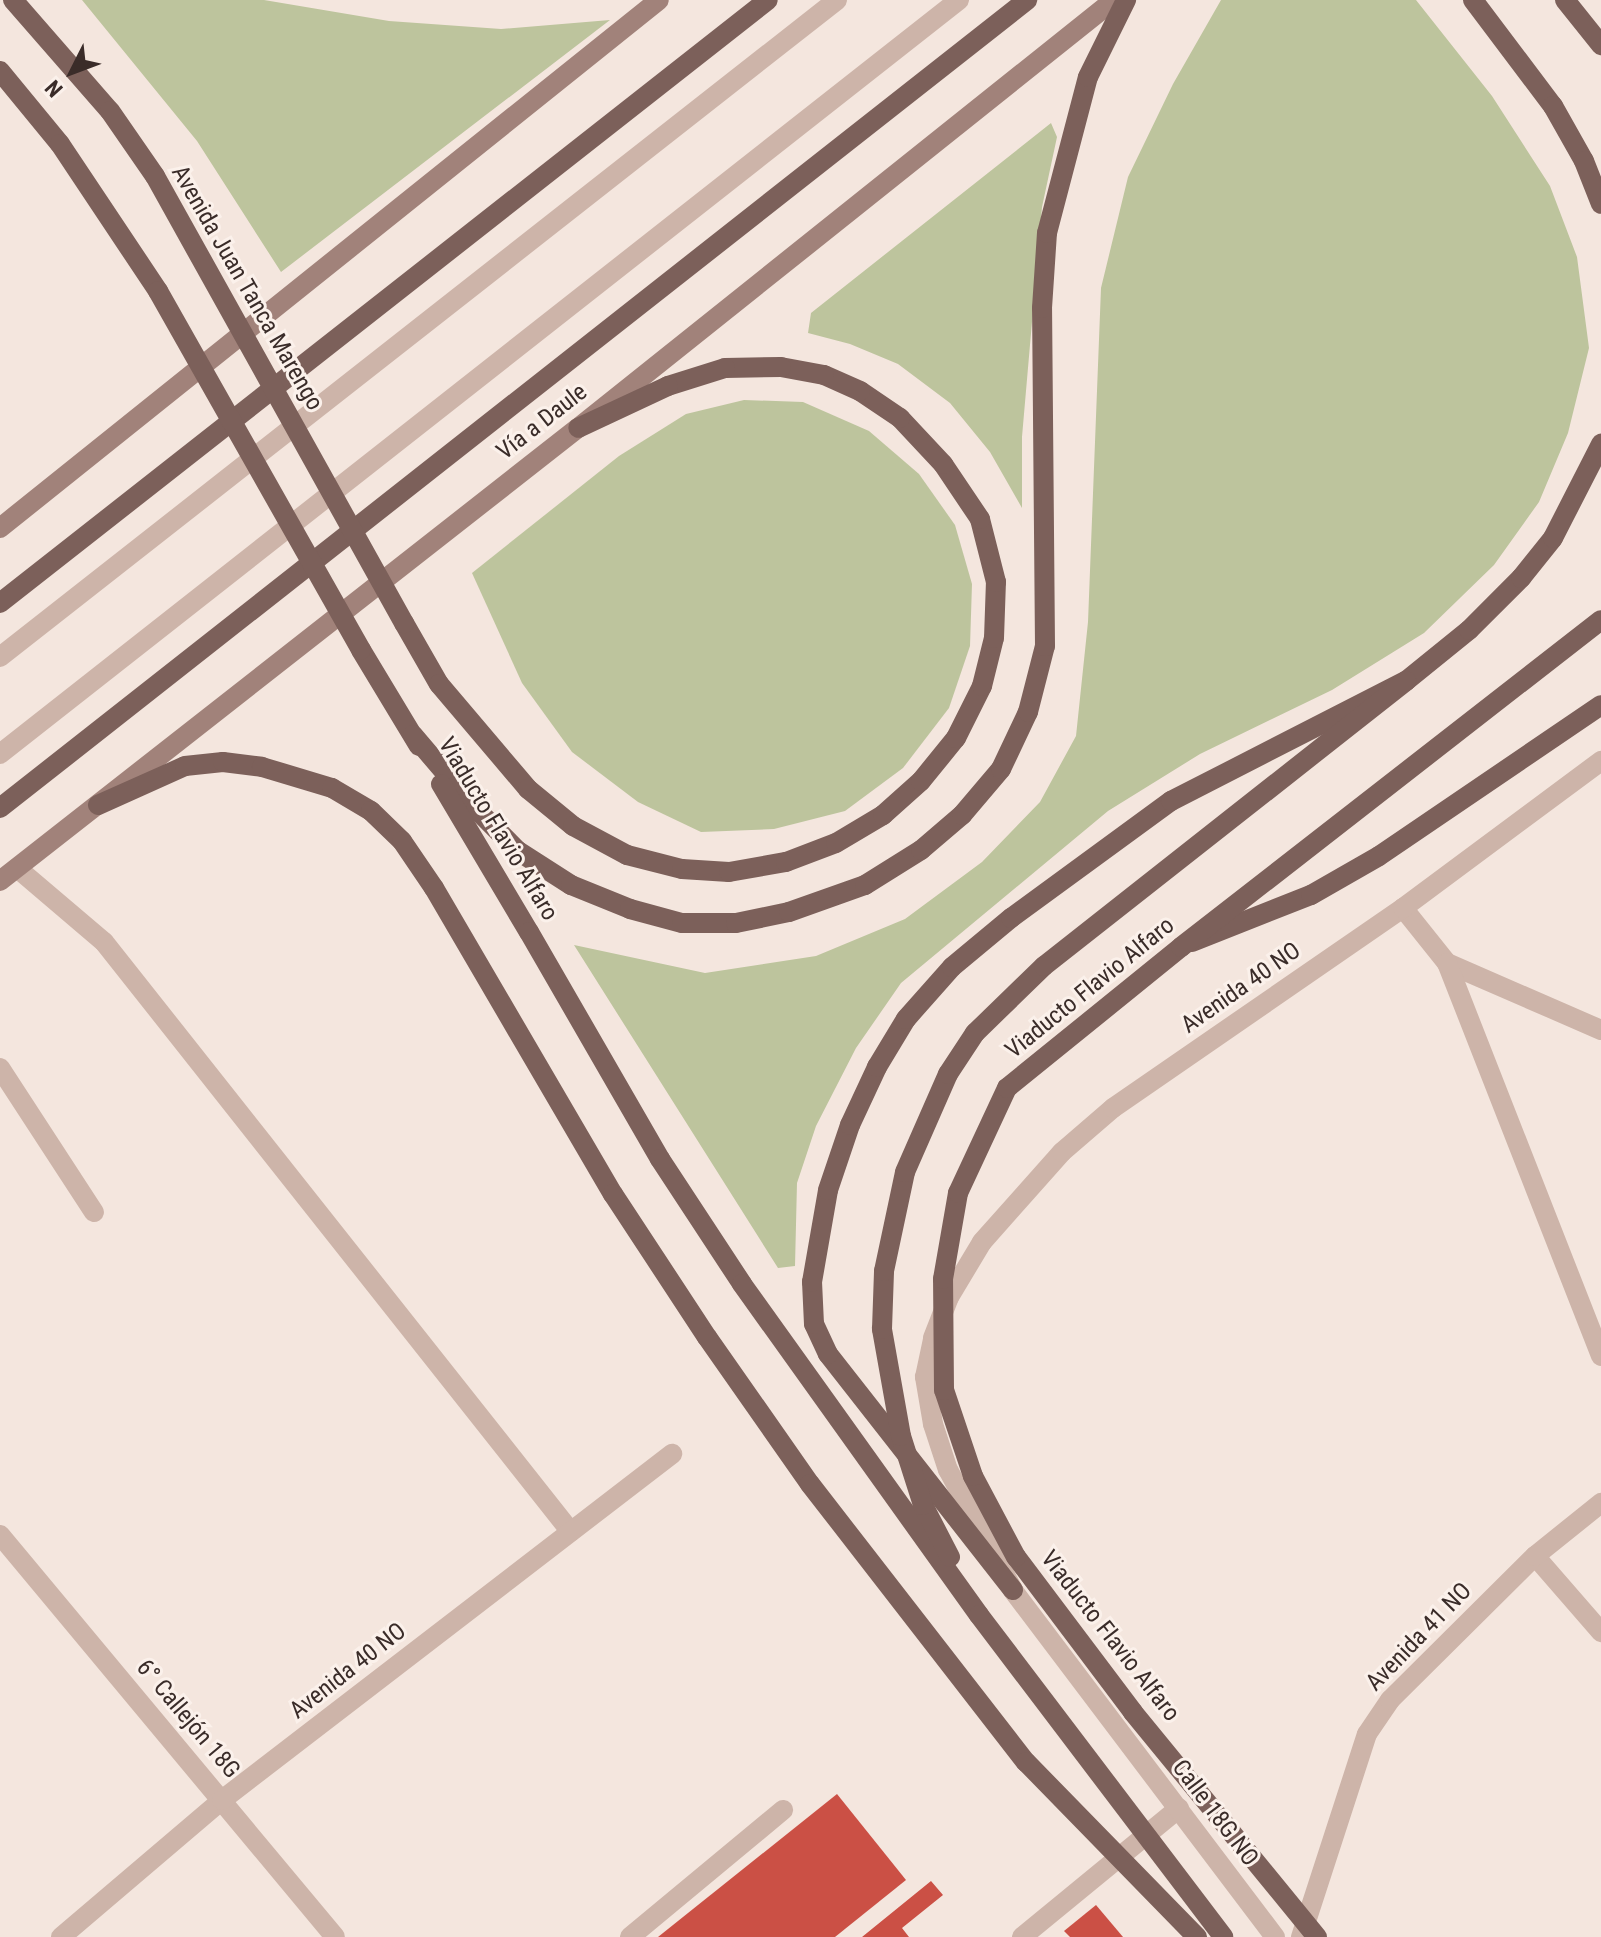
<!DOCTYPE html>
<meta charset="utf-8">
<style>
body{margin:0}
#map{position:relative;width:1601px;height:1937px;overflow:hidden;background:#f4e6de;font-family:"Roboto Condensed",sans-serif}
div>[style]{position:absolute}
.green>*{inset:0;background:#bdc49d}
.building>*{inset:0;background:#cb5045}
.service>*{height:20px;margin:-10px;padding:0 10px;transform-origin:10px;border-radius:10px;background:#cdb4a9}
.minor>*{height:20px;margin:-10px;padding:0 10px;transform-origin:10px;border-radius:10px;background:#cdb4a9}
.tertiary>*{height:20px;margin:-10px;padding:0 10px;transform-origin:10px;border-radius:10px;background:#cdb4a9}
.secondary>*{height:20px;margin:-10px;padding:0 10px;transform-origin:10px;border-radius:10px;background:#a1827a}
.primary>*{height:20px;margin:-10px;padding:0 10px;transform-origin:10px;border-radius:10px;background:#7c605a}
.primary-bridge>*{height:20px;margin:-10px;padding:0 10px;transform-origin:10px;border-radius:10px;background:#7c605a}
span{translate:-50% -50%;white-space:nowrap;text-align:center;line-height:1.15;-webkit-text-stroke:6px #fbf1eb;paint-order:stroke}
.street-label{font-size:24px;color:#3a2c29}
.north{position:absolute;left:32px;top:32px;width:80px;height:80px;-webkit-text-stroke:6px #fbf1eb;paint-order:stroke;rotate:228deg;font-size:22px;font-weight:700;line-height:32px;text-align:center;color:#3a2c29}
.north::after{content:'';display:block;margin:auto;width:28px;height:36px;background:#3a2c29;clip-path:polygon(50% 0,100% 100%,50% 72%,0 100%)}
</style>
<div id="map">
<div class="green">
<i style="clip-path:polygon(82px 0,264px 0,389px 21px,501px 29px,610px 20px,281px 272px,197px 141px)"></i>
<i style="clip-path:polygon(1221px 0,1416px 0,1492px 96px,1550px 186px,1577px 257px,1589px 348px,1568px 433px,1539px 502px,1494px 565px,1424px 633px,1332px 690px,1200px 754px,1108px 811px,901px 983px,856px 1048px,816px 1126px,797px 1183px,795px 1266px,778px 1268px,574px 945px,705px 973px,816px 956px,905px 919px,982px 862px,1040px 802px,1076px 736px,1088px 622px,1101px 288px,1128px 177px,1173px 84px)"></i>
<i style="clip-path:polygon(1051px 123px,1057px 137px,1042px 207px,1022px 437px,1022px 508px,990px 452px,950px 403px,898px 364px,850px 344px,808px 333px,811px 313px)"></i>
<i style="clip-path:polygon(744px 400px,803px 402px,869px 431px,919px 474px,955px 525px,972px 584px,970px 646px,949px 708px,903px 768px,845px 811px,774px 829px,701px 832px,638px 802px,572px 752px,522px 683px,472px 573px,619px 456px,686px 414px)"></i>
</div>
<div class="building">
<i style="clip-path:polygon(837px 1794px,906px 1880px,835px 1937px,658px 1937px)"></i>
<i style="clip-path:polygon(931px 1881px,943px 1895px,902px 1928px,909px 1937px,862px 1937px)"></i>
<i style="clip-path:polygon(1096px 1905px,1123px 1937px,1070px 1937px,1064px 1931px)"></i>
</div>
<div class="service">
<i style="left:0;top:657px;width:1064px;rotate:-38.13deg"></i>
<i style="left:0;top:754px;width:1220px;rotate:-38.18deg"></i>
<i style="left:17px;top:868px;width:114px;rotate:40.4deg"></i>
<i style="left:104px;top:942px;width:752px;rotate:51.64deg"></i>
<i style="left:0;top:1068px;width:172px;rotate:56.9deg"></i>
<i style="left:630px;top:1937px;width:199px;rotate:-39.7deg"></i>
</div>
<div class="minor">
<i style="left:1403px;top:908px;width:70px;rotate:51.3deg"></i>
<i style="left:1447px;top:963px;width:168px;rotate:23.5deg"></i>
<i style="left:1447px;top:963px;width:422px;rotate:68.6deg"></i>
<i style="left:0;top:1535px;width:523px;rotate:50.19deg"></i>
<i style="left:1535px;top:1556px;width:101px;rotate:49deg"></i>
<i style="left:61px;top:1937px;width:211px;rotate:-40.4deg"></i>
<i style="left:222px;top:1800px;width:568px;rotate:-37.56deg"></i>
<i style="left:1022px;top:1937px;width:203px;rotate:-39.4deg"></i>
<i style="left:1301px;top:1937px;width:213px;rotate:-72deg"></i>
<i style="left:1367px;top:1734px;width:41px;rotate:-55.9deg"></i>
<i style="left:1390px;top:1700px;width:204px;rotate:-44.8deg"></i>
<i style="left:1535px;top:1556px;width:85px;rotate:-38.8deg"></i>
</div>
<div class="tertiary">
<i style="left:1275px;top:1937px;width:435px;rotate:-127.1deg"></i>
<i style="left:1013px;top:1590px;width:136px;rotate:-118.4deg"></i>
<i style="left:948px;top:1470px;width:48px;rotate:-108.1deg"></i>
<i style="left:933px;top:1424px;width:48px;rotate:-99.7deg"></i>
<i style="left:925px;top:1377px;width:40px;rotate:-78deg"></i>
<i style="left:933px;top:1338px;width:44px;rotate:-68.7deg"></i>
<i style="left:949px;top:1297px;width:64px;rotate:-59deg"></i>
<i style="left:982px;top:1242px;width:120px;rotate:-48.4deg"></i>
<i style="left:1062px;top:1152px;width:67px;rotate:-40.8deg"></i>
<i style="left:1113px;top:1108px;width:352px;rotate:-34.6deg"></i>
<i style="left:1403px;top:908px;width:247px;rotate:-36.6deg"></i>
</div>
<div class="secondary">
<i style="left:0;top:528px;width:844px;rotate:-38.7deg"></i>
<i style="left:0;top:881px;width:734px;rotate:-38.09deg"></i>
<i style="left:578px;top:428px;width:686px;rotate:-38.61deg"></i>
</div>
<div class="primary">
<i style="left:1473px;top:0;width:133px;rotate:53deg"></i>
<i style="left:1553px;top:106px;width:63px;rotate:60.6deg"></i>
<i style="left:1584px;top:161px;width:46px;rotate:68.4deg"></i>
<i style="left:1565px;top:0;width:58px;rotate:51.3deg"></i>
<i style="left:0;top:603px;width:976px;rotate:-38.14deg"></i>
<i style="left:404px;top:623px;width:70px;rotate:60.2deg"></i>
<i style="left:439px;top:684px;width:138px;rotate:49.7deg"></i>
<i style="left:528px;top:789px;width:58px;rotate:39.4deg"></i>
<i style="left:573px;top:826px;width:61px;rotate:28.2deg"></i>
<i style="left:627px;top:855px;width:57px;rotate:14.3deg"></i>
<i style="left:682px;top:869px;width:47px;rotate:3.7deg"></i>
<i style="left:729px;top:872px;width:58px;rotate:-10deg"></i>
<i style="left:786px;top:862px;width:53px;rotate:-20.8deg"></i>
<i style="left:836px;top:843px;width:55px;rotate:-30.8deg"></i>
<i style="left:883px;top:815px;width:51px;rotate:-41.8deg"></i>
<i style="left:921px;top:781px;width:55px;rotate:-50.9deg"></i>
<i style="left:956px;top:738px;width:58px;rotate:-63.4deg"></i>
<i style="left:982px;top:686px;width:49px;rotate:-76deg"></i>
<i style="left:994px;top:638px;width:56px;rotate:-88deg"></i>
<i style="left:996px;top:582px;width:65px;rotate:-104.3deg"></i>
<i style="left:980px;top:519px;width:66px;rotate:-123.9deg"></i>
<i style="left:943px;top:464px;width:63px;rotate:-133.1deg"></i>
<i style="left:900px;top:418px;width:48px;rotate:-146deg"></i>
<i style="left:860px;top:391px;width:39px;rotate:-156deg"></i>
<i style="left:824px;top:375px;width:44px;rotate:-169.5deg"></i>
<i style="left:781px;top:367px;width:56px;rotate:179deg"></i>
<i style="left:725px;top:368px;width:60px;rotate:162.5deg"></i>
<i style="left:668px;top:386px;width:99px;rotate:155deg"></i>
<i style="left:361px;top:650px;width:112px;rotate:58.9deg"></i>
<i style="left:413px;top:735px;width:97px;rotate:49.6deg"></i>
<i style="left:476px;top:809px;width:59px;rotate:45deg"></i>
<i style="left:518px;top:851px;width:63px;rotate:32.7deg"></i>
<i style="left:571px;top:885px;width:64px;rotate:22.1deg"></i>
<i style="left:630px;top:909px;width:54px;rotate:15.1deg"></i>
<i style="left:682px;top:923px;width:54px"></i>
<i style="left:736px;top:923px;width:54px;rotate:-11.7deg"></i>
<i style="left:789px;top:912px;width:81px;rotate:-19.6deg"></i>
<i style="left:865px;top:885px;width:66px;rotate:-32deg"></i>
<i style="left:921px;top:850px;width:54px;rotate:-40.5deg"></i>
<i style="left:962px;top:815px;width:60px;rotate:-49.7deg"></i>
<i style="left:1001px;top:769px;width:63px;rotate:-64.7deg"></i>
<i style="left:1028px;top:712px;width:68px;rotate:-75.6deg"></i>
<i style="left:1045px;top:646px;width:338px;rotate:-90.5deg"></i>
<i style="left:1042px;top:308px;width:75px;rotate:-86.2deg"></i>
<i style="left:1047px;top:233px;width:161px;rotate:-75.3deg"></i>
<i style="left:1088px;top:77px;width:86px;rotate:-63.7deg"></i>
<i style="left:441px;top:784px;width:172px;rotate:59.3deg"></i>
<i style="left:98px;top:805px;width:95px;rotate:-24.1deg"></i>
<i style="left:185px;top:766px;width:38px;rotate:-6deg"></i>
<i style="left:223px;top:762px;width:39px;rotate:7deg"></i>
<i style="left:262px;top:767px;width:73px;rotate:16.7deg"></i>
<i style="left:332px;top:788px;width:45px;rotate:30.5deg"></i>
<i style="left:371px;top:811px;width:43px;rotate:44.1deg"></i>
<i style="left:402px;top:841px;width:57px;rotate:55.8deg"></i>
<i style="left:434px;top:888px;width:355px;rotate:59.7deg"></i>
<i style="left:613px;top:1194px;width:171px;rotate:56.7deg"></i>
<i style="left:707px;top:1337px;width:179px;rotate:55deg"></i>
<i style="left:810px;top:1484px;width:352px;rotate:52.2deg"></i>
<i style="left:0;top:808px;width:1307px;rotate:-38.19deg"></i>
<i style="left:1192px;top:942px;width:128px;rotate:-21.6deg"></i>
<i style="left:1311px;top:895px;width:78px;rotate:-29.8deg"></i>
<i style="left:1379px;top:856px;width:268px;rotate:-34.2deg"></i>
<i style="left:1013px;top:1590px;width:300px;rotate:-128.1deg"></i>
<i style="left:828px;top:1354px;width:33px;rotate:-115deg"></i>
<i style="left:814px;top:1324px;width:42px;rotate:-92.7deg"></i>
<i style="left:812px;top:1282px;width:93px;rotate:-80.1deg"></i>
<i style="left:828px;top:1190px;width:69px;rotate:-71.3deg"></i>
<i style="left:850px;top:1125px;width:64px;rotate:-65deg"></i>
<i style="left:877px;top:1067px;width:56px;rotate:-58.9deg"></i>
<i style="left:906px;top:1019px;width:69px;rotate:-48.5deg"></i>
<i style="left:952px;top:967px;width:77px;rotate:-39.7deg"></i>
<i style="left:1011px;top:918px;width:198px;rotate:-36.2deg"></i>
<i style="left:1171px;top:801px;width:264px;rotate:-27.1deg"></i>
<i style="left:1406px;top:681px;width:81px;rotate:-39deg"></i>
<i style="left:1469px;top:630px;width:74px;rotate:-45deg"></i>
<i style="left:1521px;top:578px;width:51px;rotate:-51.3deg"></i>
<i style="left:1553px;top:538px;width:106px;rotate:-62.9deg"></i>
</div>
<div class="primary-bridge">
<i style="left:13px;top:0;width:147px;rotate:48.9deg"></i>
<i style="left:110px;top:111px;width:79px;rotate:55.3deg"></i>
<i style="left:155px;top:176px;width:512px;rotate:60.88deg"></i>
<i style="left:0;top:71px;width:94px;rotate:50.6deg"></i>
<i style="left:60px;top:144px;width:177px;rotate:56.3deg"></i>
<i style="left:158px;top:291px;width:412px;rotate:60.5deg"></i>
<i style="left:529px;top:932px;width:262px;rotate:60deg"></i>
<i style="left:660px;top:1159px;width:149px;rotate:56.7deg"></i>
<i style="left:742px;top:1284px;width:407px;rotate:54.4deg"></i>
<i style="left:979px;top:1615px;width:404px;rotate:52.8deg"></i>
<i style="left:950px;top:1557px;width:59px;rotate:-117.4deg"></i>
<i style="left:923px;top:1505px;width:72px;rotate:-107.7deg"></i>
<i style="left:901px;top:1436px;width:109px;rotate:-100.1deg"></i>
<i style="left:882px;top:1329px;width:58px;rotate:-88deg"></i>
<i style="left:884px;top:1271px;width:101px;rotate:-78deg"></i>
<i style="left:905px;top:1172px;width:107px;rotate:-66.3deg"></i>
<i style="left:948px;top:1074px;width:49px;rotate:-56.6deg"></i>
<i style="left:975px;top:1033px;width:96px;rotate:-44.2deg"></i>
<i style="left:1044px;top:966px;width:461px;rotate:-38.2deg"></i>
<i style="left:1026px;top:1762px;width:245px;rotate:45.7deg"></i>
<i style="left:1317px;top:1937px;width:291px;rotate:-129.3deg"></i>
<i style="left:1133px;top:1712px;width:194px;rotate:-127deg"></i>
<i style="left:1016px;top:1557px;width:92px;rotate:-118deg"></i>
<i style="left:973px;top:1476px;width:91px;rotate:-108.6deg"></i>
<i style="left:944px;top:1390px;width:111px;rotate:-90.5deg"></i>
<i style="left:943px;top:1279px;width:87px;rotate:-80.1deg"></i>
<i style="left:958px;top:1193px;width:116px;rotate:-65deg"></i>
<i style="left:1007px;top:1088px;width:224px;rotate:-39deg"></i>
<i style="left:1181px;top:947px;width:532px;rotate:-37.9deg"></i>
</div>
<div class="street-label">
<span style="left:247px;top:288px;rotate:60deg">Avenida Juan Tanca Marengo</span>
<span style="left:542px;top:422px;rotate:-38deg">Vía a Daule</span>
<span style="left:498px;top:829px;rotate:59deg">Viaducto Flavio Alfaro</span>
<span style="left:1090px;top:988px;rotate:-39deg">Viaducto Flavio Alfaro</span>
<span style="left:1241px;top:988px;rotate:-35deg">Avenida 40 NO</span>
<span style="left:1110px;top:1636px;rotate:52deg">Viaducto Flavio Alfaro</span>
<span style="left:1419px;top:1637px;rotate:-46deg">Avenida 41 NO</span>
<span style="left:348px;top:1671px;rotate:-38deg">Avenida 40 NO</span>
<span style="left:188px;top:1719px;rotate:50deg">6° Callejón 18G</span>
<span style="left:1215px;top:1813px;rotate:53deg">Calle 18G NO</span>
</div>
<div class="north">N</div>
</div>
